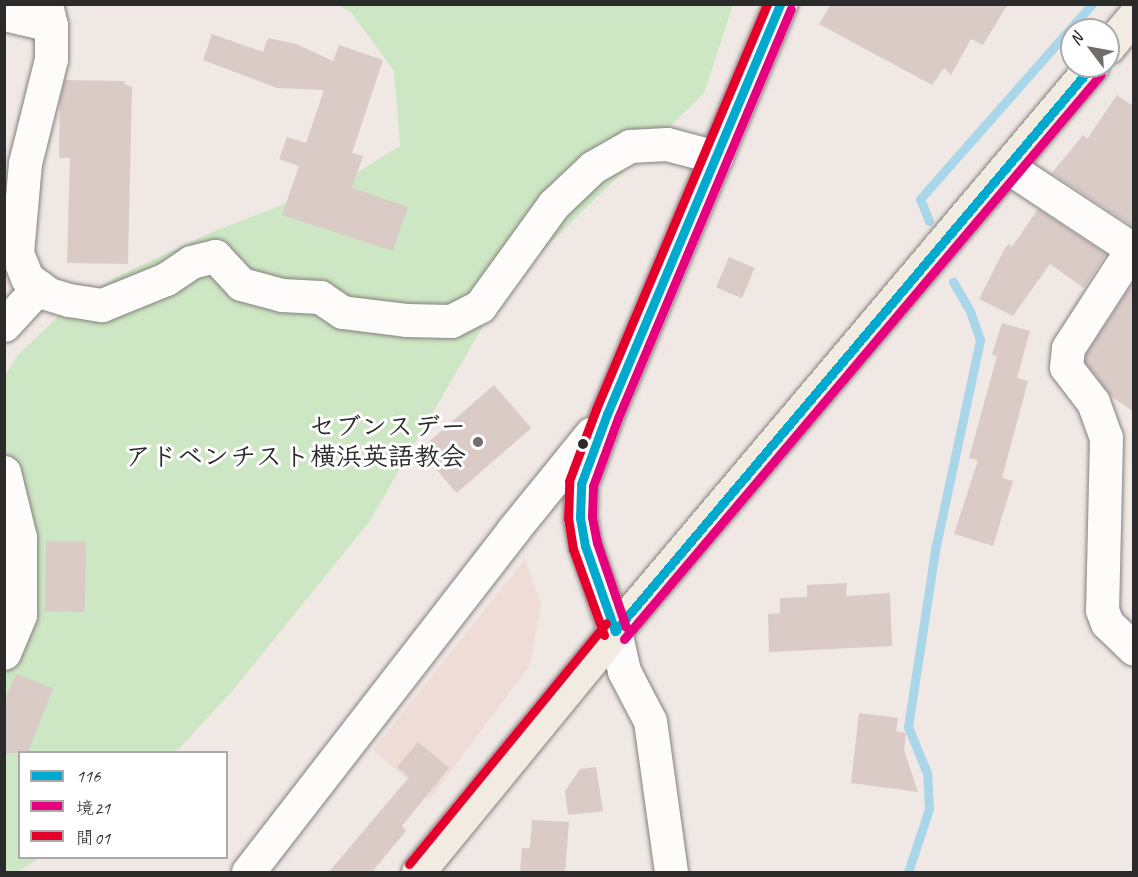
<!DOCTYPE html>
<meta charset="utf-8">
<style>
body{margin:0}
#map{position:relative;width:1138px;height:877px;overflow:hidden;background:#f0e8e5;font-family:Caveat,"Klee One",sans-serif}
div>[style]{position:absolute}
.built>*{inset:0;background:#efdcd6}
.green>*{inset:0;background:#cde6c3}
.stream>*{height:9px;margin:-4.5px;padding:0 4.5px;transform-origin:4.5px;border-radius:4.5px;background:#a9d6e9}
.building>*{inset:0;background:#dacbc7;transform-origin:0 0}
.roads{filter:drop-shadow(0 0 2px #84807f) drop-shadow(0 0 2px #84807f)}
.minor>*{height:33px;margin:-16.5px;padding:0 16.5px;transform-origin:16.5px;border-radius:16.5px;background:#fdfcfb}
.highway>*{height:33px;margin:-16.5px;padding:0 16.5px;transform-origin:16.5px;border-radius:16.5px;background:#f1ebe2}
.bus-1>*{height:9px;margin:-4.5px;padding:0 4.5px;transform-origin:4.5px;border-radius:4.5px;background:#00a9ce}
.bus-2>*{height:9px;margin:-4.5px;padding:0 4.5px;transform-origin:4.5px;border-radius:4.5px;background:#e5007d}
.bus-3>*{height:9px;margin:-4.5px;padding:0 4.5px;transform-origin:4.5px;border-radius:4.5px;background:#e4002b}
.dots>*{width:16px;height:16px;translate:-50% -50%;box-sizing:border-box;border:3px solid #fff;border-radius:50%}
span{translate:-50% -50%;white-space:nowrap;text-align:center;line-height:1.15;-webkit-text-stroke:6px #fff;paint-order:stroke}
.poi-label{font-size:26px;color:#2b2b2b;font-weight:700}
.right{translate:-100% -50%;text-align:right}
.frame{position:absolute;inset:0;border:6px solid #2b2b2b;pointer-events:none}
.legend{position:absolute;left:18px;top:751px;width:210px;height:108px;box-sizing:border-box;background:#fff;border:2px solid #aaa;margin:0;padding:8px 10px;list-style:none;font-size:18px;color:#2b2b2b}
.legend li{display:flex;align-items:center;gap:12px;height:30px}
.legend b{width:30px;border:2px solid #aaa}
.north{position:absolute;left:1060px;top:18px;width:60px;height:60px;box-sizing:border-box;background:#fff;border:2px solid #aaa;border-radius:50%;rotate:302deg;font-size:16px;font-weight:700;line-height:24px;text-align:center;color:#2b2b2b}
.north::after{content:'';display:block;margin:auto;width:21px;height:27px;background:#706d6c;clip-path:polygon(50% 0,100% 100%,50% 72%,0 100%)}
</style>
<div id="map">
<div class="built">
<i style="clip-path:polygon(525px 559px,541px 604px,530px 665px,430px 799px,373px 750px)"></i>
</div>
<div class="green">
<i style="clip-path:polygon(338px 5px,733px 5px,704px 93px,507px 285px,369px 522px,233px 690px,179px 749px,174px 752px,20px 752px,20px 858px,39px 858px,18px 872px,4px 872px,4px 377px,18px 355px,73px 302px,121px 275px,212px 232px,342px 182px,400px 146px,394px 71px,351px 12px)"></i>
</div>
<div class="stream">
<i style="left:929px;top:221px;width:24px;rotate:-112deg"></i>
<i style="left:920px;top:199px;width:260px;rotate:-48.6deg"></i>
<i style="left:908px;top:872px;width:66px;rotate:-71.6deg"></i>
<i style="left:929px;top:809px;width:36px;rotate:-93deg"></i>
<i style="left:927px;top:773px;width:50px;rotate:-112.4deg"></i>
<i style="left:908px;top:727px;width:179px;rotate:-81.3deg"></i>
<i style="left:935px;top:550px;width:215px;rotate:-77.9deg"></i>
<i style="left:980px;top:340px;width:31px;rotate:-109deg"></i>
<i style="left:970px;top:311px;width:34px;rotate:-120deg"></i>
</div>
<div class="building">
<i style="clip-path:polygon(831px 4px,1008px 4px,983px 45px,971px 39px,951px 75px,944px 68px,932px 85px,819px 24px)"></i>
<i style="clip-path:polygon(212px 34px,263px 52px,268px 38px,296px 44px,333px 61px,339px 45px,383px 60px,352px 153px,363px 156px,352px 188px,408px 207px,393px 251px,282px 215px,299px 166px,279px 159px,287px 137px,306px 143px,324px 90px,277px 88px,203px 60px)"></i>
<i style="clip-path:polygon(65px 80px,125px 81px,124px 84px,132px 87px,128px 264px,67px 263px,70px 158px,59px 158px,60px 99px)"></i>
<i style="clip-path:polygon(1117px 95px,1134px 107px,1134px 227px,1052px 173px,1083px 135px,1087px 139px)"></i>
<i style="clip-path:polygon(1038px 209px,1106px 254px,1084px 288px,1050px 264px,1013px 316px,979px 299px,1005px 248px,1009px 244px,1012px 247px)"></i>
<i style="left:729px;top:257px;width:28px;height:33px;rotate:23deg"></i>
<i style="clip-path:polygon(1134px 281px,1134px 412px,1111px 396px,1085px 362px,1086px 354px)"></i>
<i style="clip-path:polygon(1002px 323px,1030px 331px,1017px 378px,1028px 381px,1002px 478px,1013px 481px,993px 546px,954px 534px,978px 460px,969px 458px,997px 356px,992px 355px)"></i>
<i style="left:494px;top:385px;width:57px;height:99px;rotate:49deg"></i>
<i style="left:86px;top:542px;width:70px;height:40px;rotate:91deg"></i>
<i style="clip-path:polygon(847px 583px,846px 596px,890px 593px,892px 646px,769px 652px,768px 614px,780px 613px,780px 598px,807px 597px,807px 585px)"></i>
<i style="clip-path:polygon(16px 674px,53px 688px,28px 753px,4px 753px,4px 703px)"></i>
<i style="clip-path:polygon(859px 713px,898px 718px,896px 731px,906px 733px,904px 750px,918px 792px,851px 783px)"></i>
<i style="clip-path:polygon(418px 742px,449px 768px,402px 826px,406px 831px,371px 873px,328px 873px,409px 777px,397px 767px)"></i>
<i style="clip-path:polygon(596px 767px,603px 811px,568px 815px,565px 791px,580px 769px)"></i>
<i style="clip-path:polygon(532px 820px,569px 822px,565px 873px,520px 873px,522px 848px,530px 848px)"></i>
</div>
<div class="roads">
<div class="minor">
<i style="left:46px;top:4px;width:22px;rotate:77deg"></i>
<i style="left:51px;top:25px;width:34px;rotate:90deg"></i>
<i style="left:51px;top:59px;width:107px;rotate:104deg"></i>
<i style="left:25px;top:163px;width:90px;rotate:95.1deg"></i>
<i style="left:17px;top:253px;width:27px;rotate:68deg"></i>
<i style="left:27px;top:278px;width:27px;rotate:36deg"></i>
<i style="left:49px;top:294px;width:21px;rotate:17deg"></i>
<i style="left:69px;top:300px;width:33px;rotate:9deg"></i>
<i style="left:102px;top:305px;width:69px;rotate:-22.1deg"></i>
<i style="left:166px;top:279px;width:30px;rotate:-34deg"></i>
<i style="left:191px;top:262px;width:25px;rotate:-14deg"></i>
<i style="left:215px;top:256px;width:38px;rotate:47deg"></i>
<i style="left:241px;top:284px;width:42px;rotate:15deg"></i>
<i style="left:282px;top:295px;width:38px;rotate:3deg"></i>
<i style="left:320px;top:297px;width:27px;rotate:34deg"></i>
<i style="left:342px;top:312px;width:64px;rotate:7.1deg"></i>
<i style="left:406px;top:320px;width:45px;rotate:1.3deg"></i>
<i style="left:451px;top:321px;width:33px;rotate:-27deg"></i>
<i style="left:480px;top:306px;width:125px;rotate:-54.1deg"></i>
<i style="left:553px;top:205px;width:55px;rotate:-43.5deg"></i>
<i style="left:593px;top:167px;width:43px;rotate:-29.6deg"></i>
<i style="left:630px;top:146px;width:37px;rotate:-3deg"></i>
<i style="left:667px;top:144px;width:51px;rotate:14.9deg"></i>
<i style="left:8px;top:15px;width:44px;rotate:13.1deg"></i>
<i style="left:1008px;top:167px;width:151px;rotate:33.4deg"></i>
<i style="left:1132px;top:249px;width:118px;rotate:122.9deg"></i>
<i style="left:1068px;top:348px;width:19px;rotate:96deg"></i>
<i style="left:1066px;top:367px;width:44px;rotate:52.4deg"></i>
<i style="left:1093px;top:402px;width:37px;rotate:70deg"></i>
<i style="left:1106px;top:437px;width:173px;rotate:91.3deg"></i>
<i style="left:1102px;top:610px;width:14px;rotate:69deg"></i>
<i style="left:1107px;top:623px;width:37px;rotate:44deg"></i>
<i style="left:4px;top:325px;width:52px;rotate:-47.4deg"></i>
<i style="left:4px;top:472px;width:67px;rotate:76.2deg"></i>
<i style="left:20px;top:537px;width:78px;rotate:90deg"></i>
<i style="left:20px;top:615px;width:41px;rotate:112.8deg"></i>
<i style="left:248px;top:872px;width:433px;rotate:-52.2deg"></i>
<i style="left:513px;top:530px;width:124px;rotate:-50.9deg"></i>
<i style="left:671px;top:872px;width:152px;rotate:-97.9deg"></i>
<i style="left:650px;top:721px;width:56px;rotate:-117.5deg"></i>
<i style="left:624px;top:671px;width:41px;rotate:-102.7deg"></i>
<i style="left:615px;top:631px;width:90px;rotate:-109.4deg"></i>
<i style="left:585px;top:546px;width:28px;rotate:-100deg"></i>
<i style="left:580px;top:518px;width:34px;rotate:-88deg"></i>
<i style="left:581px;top:484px;width:75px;rotate:-69.6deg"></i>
<i style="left:607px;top:414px;width:445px;rotate:-67.1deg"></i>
</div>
<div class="highway">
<i style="left:1108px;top:47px;width:40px;rotate:-50deg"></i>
<i style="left:418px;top:872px;width:311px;rotate:-50.7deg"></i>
<i style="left:615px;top:631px;width:739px;rotate:-49.83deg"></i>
</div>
</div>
<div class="bus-1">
<i style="left:615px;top:631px;width:739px;rotate:-49.83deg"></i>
<i style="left:615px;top:631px;width:90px;rotate:-109.4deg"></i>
<i style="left:585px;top:546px;width:28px;rotate:-100deg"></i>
<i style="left:580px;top:518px;width:34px;rotate:-88deg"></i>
<i style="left:581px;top:484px;width:75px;rotate:-69.6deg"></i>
<i style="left:607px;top:414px;width:445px;rotate:-67.1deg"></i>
</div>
<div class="bus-2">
<i style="left:626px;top:627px;width:89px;rotate:-109deg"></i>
<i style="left:597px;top:543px;width:26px;rotate:-101deg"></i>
<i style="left:592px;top:517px;width:31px;rotate:-88deg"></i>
<i style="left:593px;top:486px;width:72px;rotate:-69.8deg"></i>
<i style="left:618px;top:418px;width:444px;rotate:-67.1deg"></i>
<i style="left:624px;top:639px;width:739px;rotate:-49.83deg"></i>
</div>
<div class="bus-3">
<i style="left:604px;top:635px;width:91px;rotate:-109.8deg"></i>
<i style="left:573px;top:549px;width:30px;rotate:-99deg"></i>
<i style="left:568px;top:519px;width:38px;rotate:-88deg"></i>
<i style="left:569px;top:481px;width:77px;rotate:-69.4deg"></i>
<i style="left:596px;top:409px;width:440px;rotate:-67.1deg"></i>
<i style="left:409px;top:864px;width:311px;rotate:-50.7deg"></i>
</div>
<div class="dots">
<i style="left:478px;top:442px;background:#706d6c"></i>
<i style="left:583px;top:444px;background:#2b2b2b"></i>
</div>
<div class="poi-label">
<span class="right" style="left:466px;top:442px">セブンスデー<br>アドベンチスト横浜英語教会</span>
</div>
<div class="frame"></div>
<ul class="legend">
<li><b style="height:8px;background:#00a9ce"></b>116</li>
<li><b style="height:8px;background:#e5007d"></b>境21</li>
<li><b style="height:8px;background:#e4002b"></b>間01</li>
</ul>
<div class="north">N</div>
</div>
